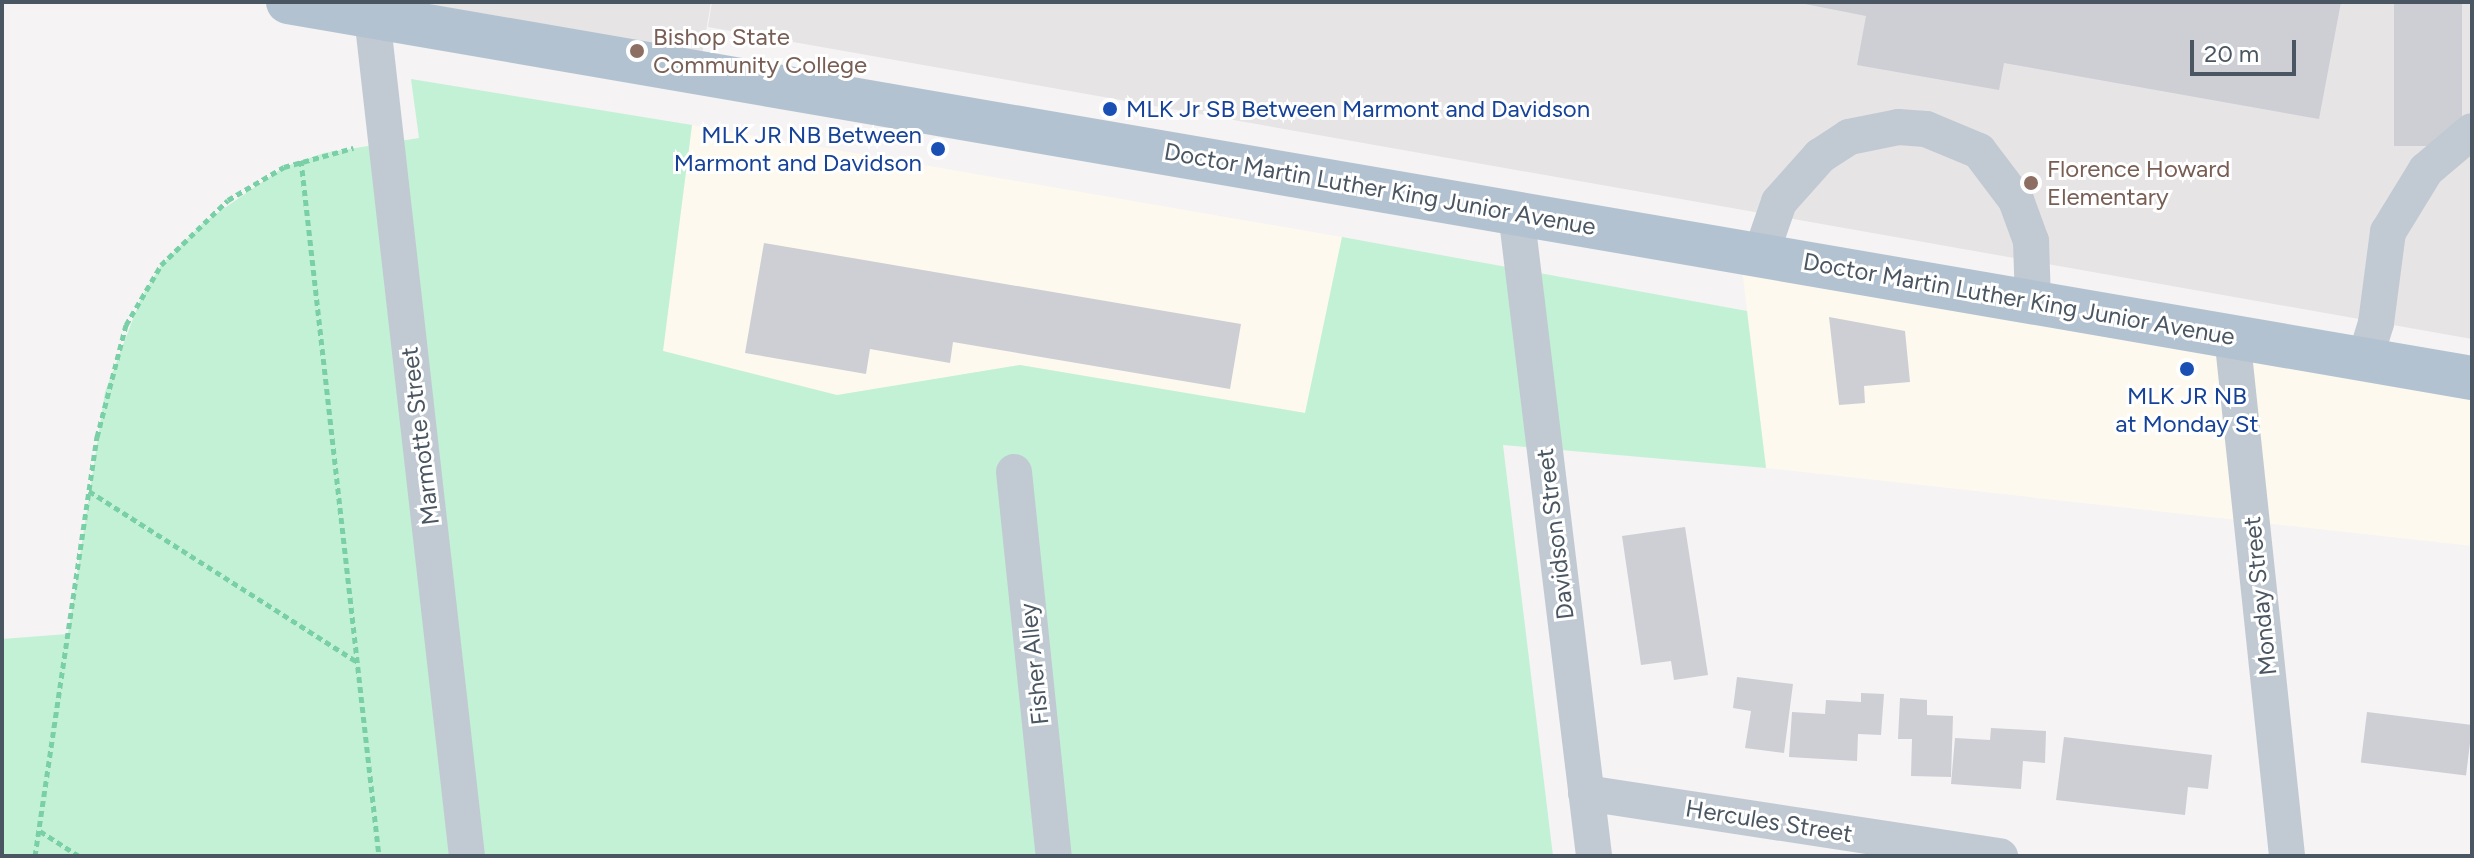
<!DOCTYPE html>
<style>
body{margin:0}
#map{position:relative;width:2474px;height:858px;overflow:hidden;background:#f5f3f3;font-family:Figtree,sans-serif}
div>[style]{position:absolute}
.commercial>*{inset:0;background:#fdf9ef}
.education>*{inset:0;background:#e6e4e5}
.green>*{inset:0;background:#c3f1d5}
.building>*{inset:0;background:#cdcfd5;transform-origin:0 0}
.path>*{height:5px;margin-top:-2.5px;transform-origin:0;background:repeating-linear-gradient(90deg,#7ad0a6 0 6px,transparent 0 10px)}
.minor>*{height:36px;margin:-18px;padding:0 18px;transform-origin:18px;border-radius:18px;background:#c1cad2}
.major>*{height:44px;margin:-22px;padding:0 22px;transform-origin:22px;border-radius:22px;background:#b3c2d1}
.dots>*{width:22px;height:22px;translate:-50% -50%;box-sizing:border-box;border:4px solid #fff;border-radius:50%}
span{translate:-50% -50%;white-space:nowrap;text-align:center;line-height:1.15;-webkit-text-stroke:6px #fff;paint-order:stroke}
.education-label{font-size:24px;color:#785e54}
.left{translate:0 -50%;text-align:left}
.transit-label{font-size:24px;color:#164399}
.right{translate:-100% -50%;text-align:right}
.street-label{font-size:24px;color:#4a5661}
.frame{position:absolute;inset:0;border:4px solid #4a5661;pointer-events:none}
.scale{position:absolute;left:2190px;top:40px;width:106px;height:36px;box-sizing:border-box;border:4px solid #4a5661;border-top:0;padding-left:10px;font-size:24px;line-height:28px;white-space:nowrap;color:#4a5661;-webkit-text-stroke:6px #fff;paint-order:stroke}
</style>
<div id="map">
<div class="commercial">
<i style="clip-path:polygon(692px 125px,1342px 237px,1306px 413px,1020px 365px,837px 396px,663px 351px)"></i>
<i style="clip-path:polygon(1742px 269px,2472px 395px,2472px 546px,1766px 468px)"></i>
</div>
<div class="education">
<i style="clip-path:polygon(288px 2px,711px 2px,699px 72px)"></i>
<i style="clip-path:polygon(712px 2px,2472px 2px,2472px 339px,708px 27px)"></i>
</div>
<div class="green">
<i style="clip-path:polygon(411px 79px,692px 125px,663px 351px,837px 395px,1020px 365px,1305px 413px,1342px 237px,1747px 311px,1766px 468px,1503px 445px,1553px 856px,2px 856px,2px 639px,68px 634px,105px 392px,141px 298px,161px 265px,203px 223px,284px 167px,324px 153px,419px 138px)"></i>
</div>
<div class="building">
<i style="clip-path:polygon(1795px 2px,2341px 2px,2319px 119px,2004px 63px,1999px 90px,1857px 65px,1866px 16px)"></i>
<i style="left:2394px;top:2px;width:68px;height:144px"></i>
<i style="clip-path:polygon(764px 243px,1241px 324px,1230px 389px,953px 342px,950px 363px,870px 349px,866px 374px,745px 353px)"></i>
<i style="clip-path:polygon(1829px 317px,1905px 331px,1910px 382px,1864px 386px,1865px 403px,1839px 405px)"></i>
<i style="clip-path:polygon(1685px 527px,1708px 675px,1674px 680px,1671px 661px,1641px 665px,1622px 536px)"></i>
<i style="clip-path:polygon(1737px 677px,1793px 684px,1784px 753px,1745px 748px,1751px 711px,1733px 708px)"></i>
<i style="clip-path:polygon(1861px 693px,1884px 694px,1881px 735px,1858px 734px,1857px 761px,1789px 757px,1792px 712px,1825px 714px,1826px 700px,1861px 702px)"></i>
<i style="clip-path:polygon(1900px 698px,1927px 700px,1927px 715px,1953px 716px,1951px 777px,1911px 776px,1912px 739px,1898px 739px)"></i>
<i style="left:2367px;top:712px;width:106px;height:51px;rotate:7deg"></i>
<i style="clip-path:polygon(1991px 728px,2046px 731px,2045px 763px,2023px 761px,2021px 789px,1951px 784px,1955px 738px,1990px 740px)"></i>
<i style="clip-path:polygon(2064px 737px,2212px 755px,2208px 789px,2188px 787px,2185px 815px,2056px 800px)"></i>
</div>
<div class="path">
<i style="left:301px;top:160px;width:700px;rotate:83.61deg"></i>
<i style="left:89px;top:491px;width:317px;rotate:32.5deg"></i>
<i style="left:40px;top:831px;width:46px;rotate:32.7deg"></i>
<i style="left:35px;top:856px;width:424px;rotate:-81.6deg"></i>
<i style="left:97px;top:437px;width:116px;rotate:-75.5deg"></i>
<i style="left:126px;top:325px;width:69px;rotate:-59.7deg"></i>
<i style="left:161px;top:265px;width:93px;rotate:-44.1deg"></i>
<i style="left:228px;top:200px;width:65px;rotate:-30.5deg"></i>
<i style="left:284px;top:167px;width:72px;rotate:-15.4deg"></i>
</div>
<div class="minor">
<i style="left:372px;top:16px;width:845px;rotate:83.55deg"></i>
<i style="left:1516px;top:212px;width:649px;rotate:83.09deg"></i>
<i style="left:1761px;top:254px;width:55px;rotate:-70.9deg"></i>
<i style="left:1779px;top:202px;width:62px;rotate:-48.3deg"></i>
<i style="left:1820px;top:156px;width:35px;rotate:-33deg"></i>
<i style="left:1849px;top:137px;width:50px;rotate:-11.5deg"></i>
<i style="left:1898px;top:127px;width:28px;rotate:4deg"></i>
<i style="left:1926px;top:129px;width:57px;rotate:22.5deg"></i>
<i style="left:1979px;top:151px;width:61px;rotate:52.9deg"></i>
<i style="left:2016px;top:200px;width:44px;rotate:69.9deg"></i>
<i style="left:2031px;top:241px;width:60px;rotate:88.1deg"></i>
<i style="left:2232px;top:335px;width:524px;rotate:83.97deg"></i>
<i style="left:2365px;top:359px;width:38px;rotate:-73deg"></i>
<i style="left:2376px;top:323px;width:92px;rotate:-82.5deg"></i>
<i style="left:2388px;top:232px;width:73px;rotate:-58.5deg"></i>
<i style="left:2426px;top:170px;width:60px;rotate:-40.3deg"></i>
<i style="left:1014px;top:472px;width:386px;rotate:84.1deg"></i>
<i style="left:1586px;top:793px;width:419px;rotate:8.7deg"></i>
</div>
<div class="major">
<i style="left:288px;top:2px;width:2216px;rotate:9.77deg"></i>
</div>
<div class="dots">
<i style="left:637px;top:51px;background:#8d6e63"></i>
<i style="left:1110px;top:109px;background:#1a4fb4"></i>
<i style="left:938px;top:149px;background:#1a4fb4"></i>
<i style="left:2031px;top:183px;background:#8d6e63"></i>
<i style="left:2187px;top:369px;background:#1a4fb4"></i>
</div>
<div class="education-label">
<span class="left" style="left:653px;top:51px">Bishop State<br>Community College</span>
<span class="left" style="left:2047px;top:183px">Florence Howard<br>Elementary</span>
</div>
<div class="transit-label">
<span class="left" style="left:1126px;top:109px">MLK Jr SB Between Marmont and Davidson</span>
<span class="right" style="left:922px;top:149px">MLK JR NB Between<br>Marmont and Davidson</span>
<span style="left:2187px;top:410px">MLK JR NB<br>at Monday St</span>
</div>
<div class="street-label">
<span style="left:1380px;top:189px;rotate:10deg">Doctor Martin Luther King Junior Avenue</span>
<span style="left:2019px;top:299px;rotate:10deg">Doctor Martin Luther King Junior Avenue</span>
<span style="left:420px;top:436px;rotate:-97deg">Marmotte Street</span>
<span style="left:1555px;top:534px;rotate:-97deg">Davidson Street</span>
<span style="left:2260px;top:596px;rotate:-96deg">Monday Street</span>
<span style="left:1034px;top:664px;rotate:-96deg">Fisher Alley</span>
<span style="left:1769px;top:821px;rotate:9deg">Hercules Street</span>
</div>
<div class="frame"></div>
<div class="scale">20 m</div>
</div>
